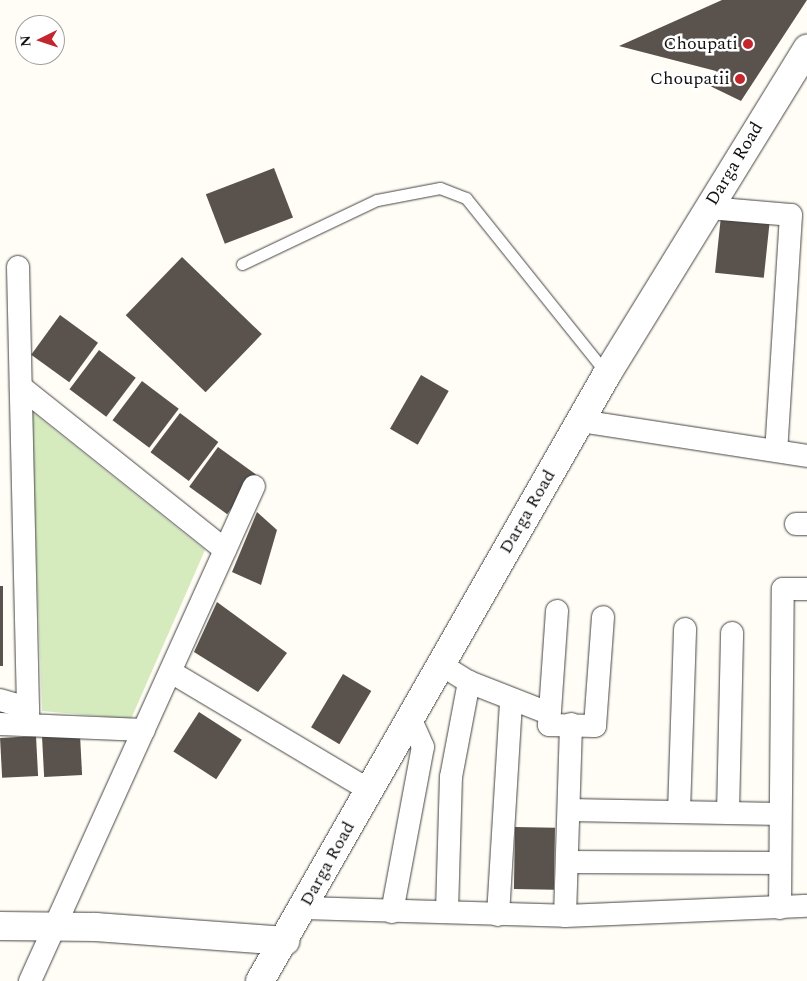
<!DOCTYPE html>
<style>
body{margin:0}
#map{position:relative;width:807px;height:981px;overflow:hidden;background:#fffdf5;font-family:Spectral,serif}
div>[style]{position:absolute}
.green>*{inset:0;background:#d5ebbd}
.building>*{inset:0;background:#5a524d;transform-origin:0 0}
.roads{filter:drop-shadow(0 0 1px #444) drop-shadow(0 0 1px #444)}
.service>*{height:11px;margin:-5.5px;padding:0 5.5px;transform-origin:5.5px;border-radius:5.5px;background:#fff}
.minor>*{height:22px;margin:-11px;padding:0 11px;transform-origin:11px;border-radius:11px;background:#fff}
.tertiary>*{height:28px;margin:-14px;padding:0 14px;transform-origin:14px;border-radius:14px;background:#fff}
.dots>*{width:14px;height:14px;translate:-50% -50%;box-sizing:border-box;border:2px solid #fff;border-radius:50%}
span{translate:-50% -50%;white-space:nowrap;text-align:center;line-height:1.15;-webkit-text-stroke:5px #fff;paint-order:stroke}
.poi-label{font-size:18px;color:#111}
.right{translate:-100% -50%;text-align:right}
.street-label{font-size:18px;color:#111}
.north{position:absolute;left:15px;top:15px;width:50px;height:50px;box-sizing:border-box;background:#fff;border:1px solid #a0a0a0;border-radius:50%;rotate:266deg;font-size:14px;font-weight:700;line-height:20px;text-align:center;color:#111}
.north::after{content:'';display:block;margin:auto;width:18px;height:22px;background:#c4262e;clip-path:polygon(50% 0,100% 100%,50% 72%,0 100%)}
</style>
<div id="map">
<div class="green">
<i style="clip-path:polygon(31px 411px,205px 550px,131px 719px,42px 711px)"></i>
</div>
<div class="building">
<i style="clip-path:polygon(722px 0,807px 0,741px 101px,708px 85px,716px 71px,619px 46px)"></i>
<i style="left:274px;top:168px;width:53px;height:73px;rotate:69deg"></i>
<i style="left:721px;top:216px;width:49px;height:57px;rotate:6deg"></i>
<i style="left:182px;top:257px;width:111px;height:81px;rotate:44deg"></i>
<i style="left:60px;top:315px;width:47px;height:49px;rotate:36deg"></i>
<i style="left:99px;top:350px;width:46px;height:49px;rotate:37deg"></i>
<i style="left:421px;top:375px;width:32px;height:62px;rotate:30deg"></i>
<i style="left:142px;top:381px;width:46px;height:49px;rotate:37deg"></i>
<i style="left:180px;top:413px;width:48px;height:49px;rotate:37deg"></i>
<i style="left:218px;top:447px;width:47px;height:49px;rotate:36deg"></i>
<i style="clip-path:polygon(257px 512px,277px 530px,261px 585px,232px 572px)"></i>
<i style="left:0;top:586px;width:3px;height:80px"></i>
<i style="clip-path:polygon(217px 602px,287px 653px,258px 692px,194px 652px)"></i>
<i style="left:343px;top:674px;width:33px;height:62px;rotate:31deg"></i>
<i style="left:199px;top:712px;width:51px;height:47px;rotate:33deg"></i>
<i style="left:80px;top:735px;width:40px;height:38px;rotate:87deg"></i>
<i style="left:36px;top:736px;width:40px;height:36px;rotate:87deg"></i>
<i style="left:515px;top:827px;width:40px;height:62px;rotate:1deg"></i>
</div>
<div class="roads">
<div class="service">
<i style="left:242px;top:264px;width:149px;rotate:-25.4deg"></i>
<i style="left:377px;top:200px;width:64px;rotate:-10.8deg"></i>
<i style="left:440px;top:188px;width:28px;rotate:21deg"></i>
<i style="left:466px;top:198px;width:224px;rotate:51.3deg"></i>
</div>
<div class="minor">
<i style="left:708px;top:208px;width:83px;rotate:4.8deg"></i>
<i style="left:791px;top:215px;width:236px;rotate:93.6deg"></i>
<i style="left:18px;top:267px;width:458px;rotate:88.7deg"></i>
<i style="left:21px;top:387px;width:261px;rotate:38.6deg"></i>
<i style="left:581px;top:421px;width:229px;rotate:8.8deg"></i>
<i style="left:796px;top:524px;width:11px"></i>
<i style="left:557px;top:611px;width:114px;rotate:94deg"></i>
<i style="left:549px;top:725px;width:46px;rotate:1.2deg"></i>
<i style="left:595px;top:726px;width:109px;rotate:-85.8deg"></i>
<i style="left:440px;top:664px;width:34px;rotate:32deg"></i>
<i style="left:469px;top:682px;width:85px;rotate:21.4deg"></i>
<i style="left:171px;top:672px;width:230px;rotate:30.8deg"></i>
<i style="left:0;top:700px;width:29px;rotate:16deg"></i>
<i style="left:0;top:724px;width:144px;rotate:2.4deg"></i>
<i style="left:569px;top:810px;width:211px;rotate:1.1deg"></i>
<i style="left:679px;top:812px;width:183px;rotate:-88.1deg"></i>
<i style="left:728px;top:813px;width:180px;rotate:-88.7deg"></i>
<i style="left:567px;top:862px;width:212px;rotate:0.3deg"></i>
<i style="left:303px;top:908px;width:262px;rotate:1.7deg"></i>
<i style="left:565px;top:916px;width:242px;rotate:-2.4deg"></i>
<i style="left:780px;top:908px;width:319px;rotate:-89.5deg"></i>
<i style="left:783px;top:589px;width:24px"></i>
<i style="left:447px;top:911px;width:134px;rotate:-88.3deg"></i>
<i style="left:451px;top:777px;width:97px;rotate:-79.3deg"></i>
<i style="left:392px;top:912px;width:168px;rotate:-79.4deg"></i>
<i style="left:423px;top:747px;width:32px;rotate:-114deg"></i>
<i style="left:498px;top:915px;width:215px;rotate:-86.5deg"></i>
<i style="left:565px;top:916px;width:192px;rotate:-88.2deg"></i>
<i style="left:30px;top:981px;width:543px;rotate:-65.65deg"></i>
</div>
<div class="tertiary">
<i style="left:0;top:926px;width:96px;rotate:0.6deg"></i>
<i style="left:96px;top:927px;width:190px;rotate:4.2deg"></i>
<i style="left:260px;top:981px;width:699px;rotate:-60.24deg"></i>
<i style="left:607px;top:374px;width:382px;rotate:-58.4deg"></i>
</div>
</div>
<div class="dots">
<i style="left:748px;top:44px;background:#c4262e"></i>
<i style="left:740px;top:79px;background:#c4262e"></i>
</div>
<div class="poi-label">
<span class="right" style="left:738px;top:44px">Choupati</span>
<span class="right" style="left:730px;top:79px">Choupatii</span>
</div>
<div class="street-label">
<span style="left:735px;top:164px;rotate:-59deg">Darga Road</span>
<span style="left:528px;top:512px;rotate:-60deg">Darga Road</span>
<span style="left:328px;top:864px;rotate:-61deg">Darga Road</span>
</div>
<div class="north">N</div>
</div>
